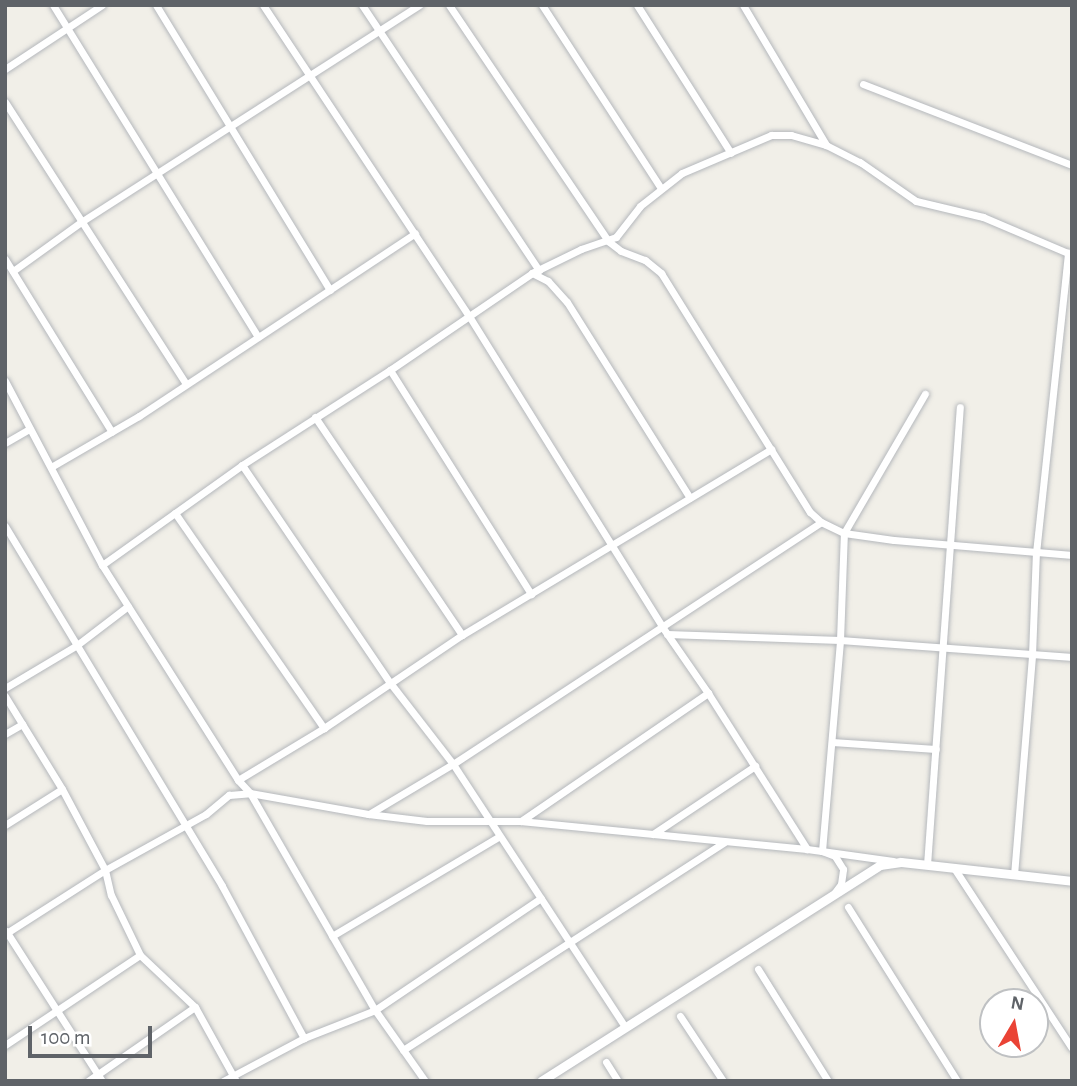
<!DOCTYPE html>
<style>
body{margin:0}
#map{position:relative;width:1077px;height:1086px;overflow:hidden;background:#f1efe8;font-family:"Alegreya Sans",sans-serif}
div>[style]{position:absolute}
.roads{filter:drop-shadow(0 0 2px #b5b8bc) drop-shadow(0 0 2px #b5b8bc)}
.minor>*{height:7px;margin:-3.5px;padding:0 3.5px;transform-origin:3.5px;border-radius:3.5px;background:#fff}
.tertiary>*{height:9px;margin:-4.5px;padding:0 4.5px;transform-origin:4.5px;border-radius:4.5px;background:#fff}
span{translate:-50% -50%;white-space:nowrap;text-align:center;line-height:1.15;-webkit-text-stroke:6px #fff;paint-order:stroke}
.frame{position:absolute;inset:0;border:7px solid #5f6368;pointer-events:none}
.north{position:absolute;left:979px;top:988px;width:70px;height:70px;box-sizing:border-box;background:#fff;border:2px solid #bfc1c3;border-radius:50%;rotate:10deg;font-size:19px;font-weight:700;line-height:28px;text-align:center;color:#5f6368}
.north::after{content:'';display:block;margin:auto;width:24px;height:32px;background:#ea4335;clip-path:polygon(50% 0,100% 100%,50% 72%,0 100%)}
.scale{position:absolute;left:28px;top:1026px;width:124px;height:32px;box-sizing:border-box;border:4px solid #5f6368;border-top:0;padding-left:9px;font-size:21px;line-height:24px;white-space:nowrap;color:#5f6368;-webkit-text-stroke:5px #fff;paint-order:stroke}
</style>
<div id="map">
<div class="roads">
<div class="minor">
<i style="left:53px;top:5px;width:390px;rotate:58.3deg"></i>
<i style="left:156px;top:5px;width:334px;rotate:58.6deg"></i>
<i style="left:263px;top:5px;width:373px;rotate:56.5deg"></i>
<i style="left:469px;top:316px;width:367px;rotate:58.1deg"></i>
<i style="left:663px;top:628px;width:79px;rotate:55.3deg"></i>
<i style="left:708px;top:693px;width:185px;rotate:57.6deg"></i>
<i style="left:362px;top:5px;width:319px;rotate:56.3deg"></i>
<i style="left:449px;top:5px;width:285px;rotate:56deg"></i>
<i style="left:608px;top:241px;width:16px;rotate:38deg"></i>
<i style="left:621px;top:251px;width:26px;rotate:21deg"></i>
<i style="left:645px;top:260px;width:21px;rotate:39deg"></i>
<i style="left:661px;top:273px;width:282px;rotate:58.1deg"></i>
<i style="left:810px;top:512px;width:15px;rotate:42deg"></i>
<i style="left:821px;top:522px;width:25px;rotate:26deg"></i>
<i style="left:844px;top:533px;width:50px;rotate:8deg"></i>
<i style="left:894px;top:540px;width:179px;rotate:4.8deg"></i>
<i style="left:542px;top:5px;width:218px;rotate:57deg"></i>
<i style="left:637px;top:5px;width:175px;rotate:57.6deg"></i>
<i style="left:743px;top:5px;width:163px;rotate:59.3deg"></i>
<i style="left:826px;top:145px;width:38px;rotate:27deg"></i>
<i style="left:860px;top:162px;width:68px;rotate:34.9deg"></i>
<i style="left:916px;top:201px;width:69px;rotate:13.4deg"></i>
<i style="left:983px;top:217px;width:95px;rotate:23deg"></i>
<i style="left:5px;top:69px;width:116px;rotate:-33.4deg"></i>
<i style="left:863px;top:84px;width:224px;rotate:21.2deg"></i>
<i style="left:5px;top:102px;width:335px;rotate:57.3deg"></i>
<i style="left:5px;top:259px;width:203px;rotate:58.3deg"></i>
<i style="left:13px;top:271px;width:84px;rotate:-35.8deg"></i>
<i style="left:81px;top:222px;width:402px;rotate:-32.7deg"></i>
<i style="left:532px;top:273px;width:18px;rotate:27deg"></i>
<i style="left:548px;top:281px;width:28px;rotate:48deg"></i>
<i style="left:567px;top:302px;width:231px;rotate:57.9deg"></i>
<i style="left:390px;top:370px;width:265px;rotate:57.8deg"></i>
<i style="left:5px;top:381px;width:208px;rotate:62.2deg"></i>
<i style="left:102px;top:565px;width:254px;rotate:57.7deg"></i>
<i style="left:238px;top:780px;width:18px;rotate:47deg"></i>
<i style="left:250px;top:793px;width:250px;rotate:60.1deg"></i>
<i style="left:375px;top:1010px;width:87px;rotate:54.8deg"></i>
<i style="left:315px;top:417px;width:263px;rotate:56deg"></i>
<i style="left:5px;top:443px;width:28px;rotate:-30deg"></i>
<i style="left:242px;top:465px;width:265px;rotate:55.8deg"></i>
<i style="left:391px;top:684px;width:101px;rotate:52.2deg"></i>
<i style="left:453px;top:764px;width:314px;rotate:56.8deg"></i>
<i style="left:51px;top:467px;width:102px;rotate:-30.1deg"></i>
<i style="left:139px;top:416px;width:331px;rotate:-33.5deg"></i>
<i style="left:175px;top:513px;width:262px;rotate:55.3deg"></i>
<i style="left:5px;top:526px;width:420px;rotate:58.9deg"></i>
<i style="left:222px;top:886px;width:173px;rotate:61.7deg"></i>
<i style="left:102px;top:565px;width:172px;rotate:-35.5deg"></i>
<i style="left:242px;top:465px;width:176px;rotate:-32.7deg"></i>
<i style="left:390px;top:370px;width:172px;rotate:-34.3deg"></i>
<i style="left:532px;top:273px;width:55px;rotate:-26.1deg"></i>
<i style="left:581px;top:249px;width:37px;rotate:-19deg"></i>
<i style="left:616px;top:237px;width:39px;rotate:-52deg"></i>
<i style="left:640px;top:206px;width:53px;rotate:-38.2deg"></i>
<i style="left:682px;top:173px;width:97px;rotate:-23.1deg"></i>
<i style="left:771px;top:135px;width:20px"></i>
<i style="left:791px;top:135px;width:36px;rotate:16deg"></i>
<i style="left:667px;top:634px;width:173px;rotate:2deg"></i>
<i style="left:840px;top:640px;width:233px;rotate:4.2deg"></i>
<i style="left:5px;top:688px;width:84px;rotate:-30.8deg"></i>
<i style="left:77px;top:645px;width:64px;rotate:-37.4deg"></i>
<i style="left:5px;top:696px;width:109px;rotate:58.5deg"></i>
<i style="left:62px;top:789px;width:92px;rotate:62deg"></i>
<i style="left:105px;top:870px;width:26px;rotate:77deg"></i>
<i style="left:111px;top:895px;width:67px;rotate:64.2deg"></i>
<i style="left:140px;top:955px;width:76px;rotate:43.4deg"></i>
<i style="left:195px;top:1007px;width:85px;rotate:61deg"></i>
<i style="left:5px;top:734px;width:20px;rotate:-30deg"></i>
<i style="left:832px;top:742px;width:104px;rotate:3.9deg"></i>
<i style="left:238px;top:780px;width:100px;rotate:-31.2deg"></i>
<i style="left:324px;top:728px;width:166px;rotate:-34deg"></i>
<i style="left:462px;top:635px;width:361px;rotate:-31deg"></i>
<i style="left:369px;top:814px;width:98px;rotate:-30.8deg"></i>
<i style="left:453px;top:764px;width:440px;rotate:-33.3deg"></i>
<i style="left:521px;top:821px;width:227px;rotate:-34.4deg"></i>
<i style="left:5px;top:825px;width:67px;rotate:-32.3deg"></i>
<i style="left:653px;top:834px;width:123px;rotate:-33.7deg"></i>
<i style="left:927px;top:865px;width:459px;rotate:-85.9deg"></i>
<i style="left:954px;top:868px;width:215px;rotate:56.8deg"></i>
<i style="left:1014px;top:875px;width:221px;rotate:-85.3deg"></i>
<i style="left:1032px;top:655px;width:102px;rotate:-87.8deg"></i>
<i style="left:1036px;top:553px;width:302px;rotate:-83.9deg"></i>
<i style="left:835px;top:892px;width:10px;rotate:-53deg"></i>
<i style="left:841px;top:884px;width:15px;rotate:-82deg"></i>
<i style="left:843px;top:869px;width:15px;rotate:-122deg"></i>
<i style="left:835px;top:856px;width:14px;rotate:-159deg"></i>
<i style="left:822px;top:851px;width:212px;rotate:-85.1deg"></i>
<i style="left:840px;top:640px;width:107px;rotate:-87.9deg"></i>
<i style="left:844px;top:533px;width:161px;rotate:-59.8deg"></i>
<i style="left:848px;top:907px;width:205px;rotate:57.9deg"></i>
<i style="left:6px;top:931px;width:178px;rotate:57.4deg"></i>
<i style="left:5px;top:934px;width:119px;rotate:-32.6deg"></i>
<i style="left:105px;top:870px;width:115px;rotate:-29deg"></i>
<i style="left:206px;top:814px;width:30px;rotate:-40deg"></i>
<i style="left:229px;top:795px;width:21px;rotate:-5deg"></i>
<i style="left:250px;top:793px;width:120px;rotate:10.1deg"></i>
<i style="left:368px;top:814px;width:59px;rotate:6.8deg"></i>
<i style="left:427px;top:821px;width:93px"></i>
<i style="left:520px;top:821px;width:288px;rotate:5.6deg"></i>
<i style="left:807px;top:849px;width:87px;rotate:7.9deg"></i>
<i style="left:332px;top:936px;width:193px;rotate:-30.8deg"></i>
<i style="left:758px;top:969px;width:132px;rotate:58deg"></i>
<i style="left:680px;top:1016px;width:78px;rotate:56.5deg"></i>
<i style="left:5px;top:1045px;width:162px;rotate:-33.7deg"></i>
<i style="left:403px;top:1050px;width:383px;rotate:-32.9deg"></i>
<i style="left:606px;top:1062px;width:22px;rotate:58deg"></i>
<i style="left:88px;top:1081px;width:130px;rotate:-34.7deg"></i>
<i style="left:223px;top:1081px;width:92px;rotate:-28deg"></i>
<i style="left:304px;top:1038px;width:76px;rotate:-21.5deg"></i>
<i style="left:375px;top:1010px;width:200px;rotate:-34deg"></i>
</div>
<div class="tertiary">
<i style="left:541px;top:1081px;width:402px;rotate:-32.5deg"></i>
<i style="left:880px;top:865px;width:21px;rotate:-8deg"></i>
<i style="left:901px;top:862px;width:172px;rotate:6.3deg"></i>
</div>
</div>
<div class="frame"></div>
<div class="north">N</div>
<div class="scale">100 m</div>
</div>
